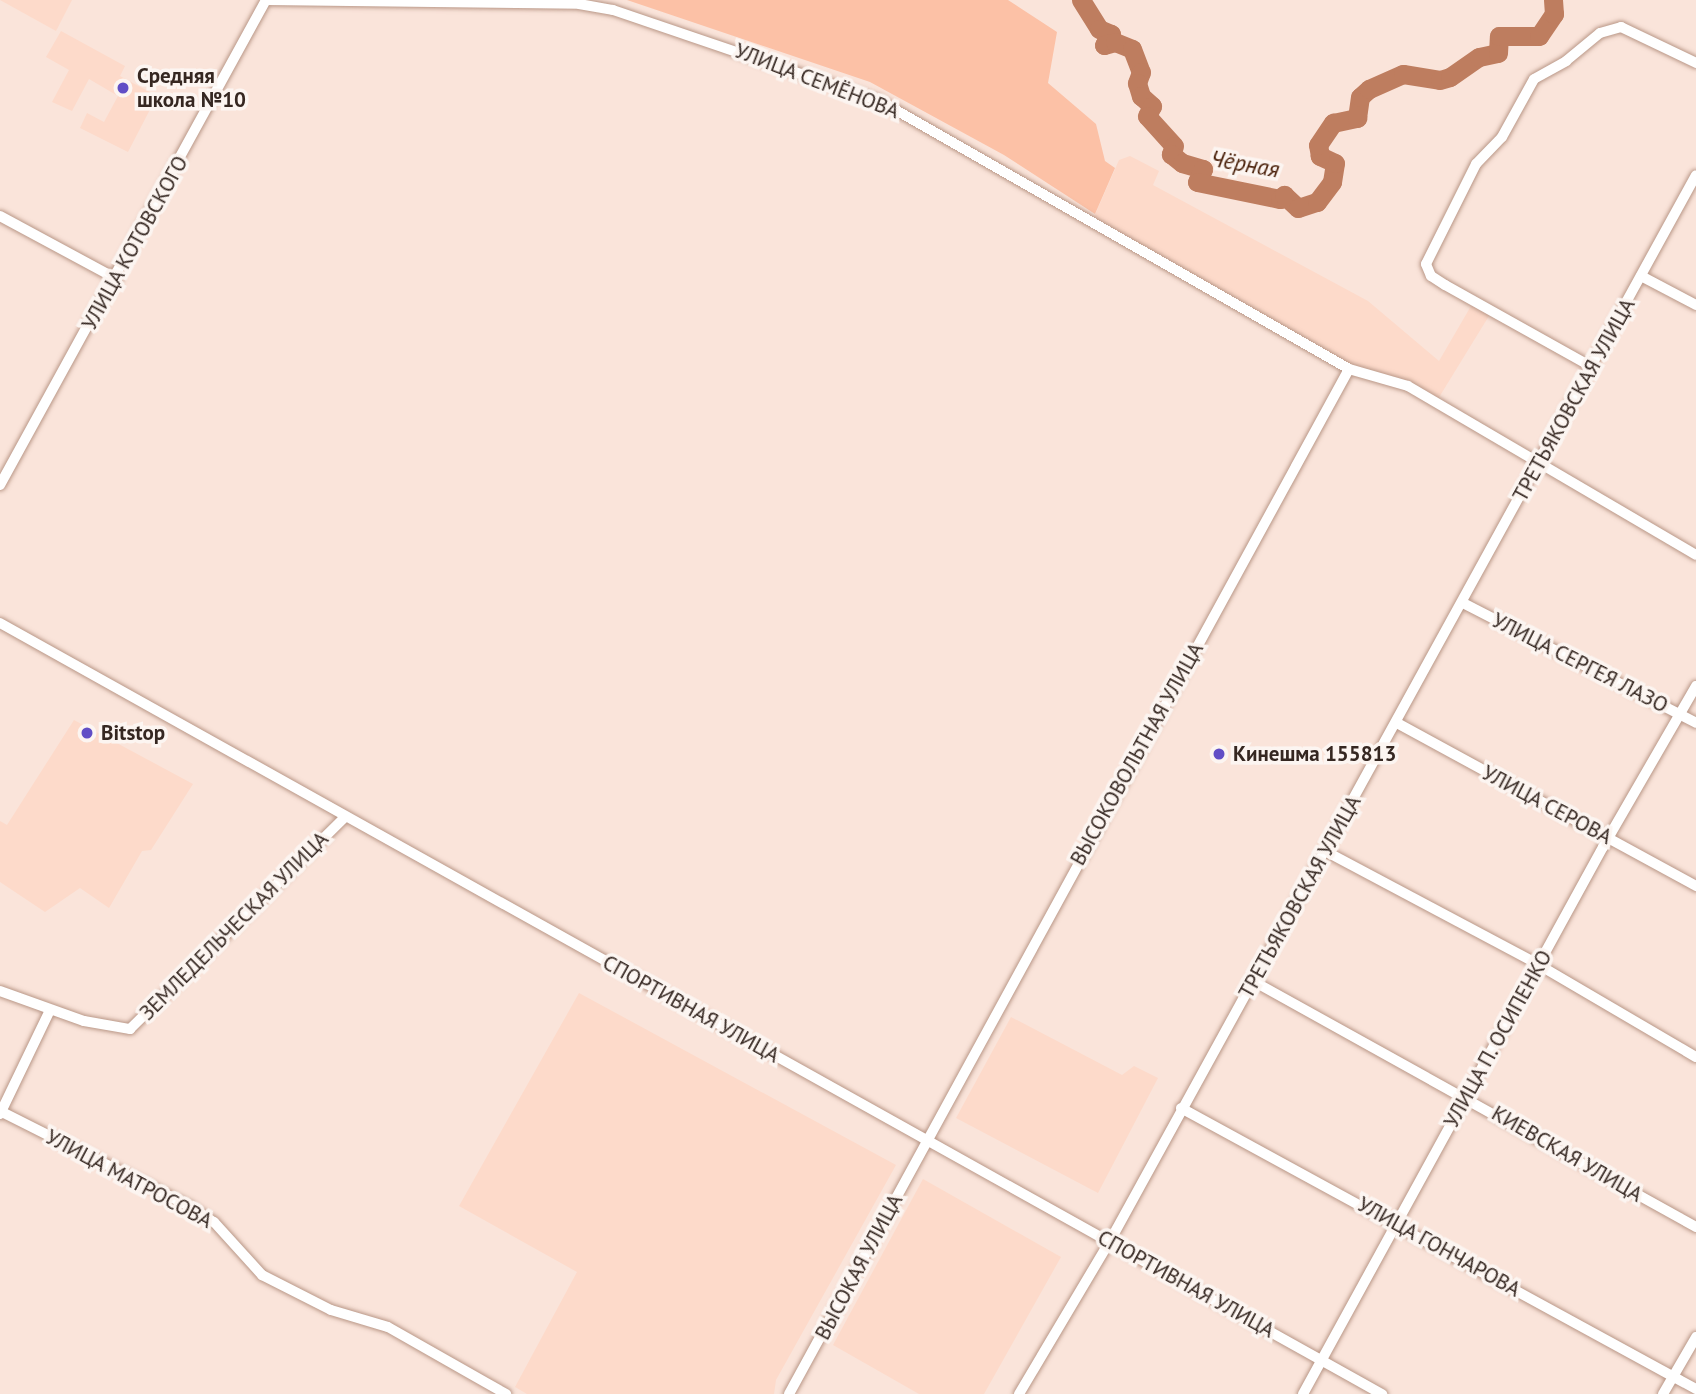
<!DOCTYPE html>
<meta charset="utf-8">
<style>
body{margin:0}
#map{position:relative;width:1696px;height:1394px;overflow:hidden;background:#fae4da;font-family:"PT Sans",sans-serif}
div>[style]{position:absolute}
.built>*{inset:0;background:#fddaca}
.green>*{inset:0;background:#fcc1a6}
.river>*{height:19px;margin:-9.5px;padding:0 9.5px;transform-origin:9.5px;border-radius:9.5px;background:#be7d5f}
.roads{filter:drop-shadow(0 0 2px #b99787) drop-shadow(0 0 2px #b99787)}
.minor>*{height:10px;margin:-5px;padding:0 5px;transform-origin:5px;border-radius:5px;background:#fff}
.dots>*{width:19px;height:19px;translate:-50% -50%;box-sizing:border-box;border:4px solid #fcf5f1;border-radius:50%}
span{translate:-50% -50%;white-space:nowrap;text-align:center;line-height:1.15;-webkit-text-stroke:7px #fcf5f1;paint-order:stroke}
.poi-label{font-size:21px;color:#352721;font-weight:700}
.left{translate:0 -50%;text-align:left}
.street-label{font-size:21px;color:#352721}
.water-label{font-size:23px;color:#471d06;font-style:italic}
</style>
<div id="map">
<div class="built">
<i style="clip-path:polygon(0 0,72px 0,56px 31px)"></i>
<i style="clip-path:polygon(61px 31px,125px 66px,120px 76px,157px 96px,128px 152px,80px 128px,87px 113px,104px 122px,118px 96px,89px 79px,72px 111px,52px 102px,69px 70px,46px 57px)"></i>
<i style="clip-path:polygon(1130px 156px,1159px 171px,1153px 185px,1368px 301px,1439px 361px,1471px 306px,1492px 311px,1438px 399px,1351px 366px,1094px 217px,1119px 160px)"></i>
<i style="clip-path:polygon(74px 720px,193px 784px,151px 850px,142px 851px,109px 908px,80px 888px,45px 912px,0 882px,0 821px,7px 825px)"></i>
<i style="clip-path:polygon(579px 993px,896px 1165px,776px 1380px,774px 1394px,527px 1394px,515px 1387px,577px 1272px,459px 1206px)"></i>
<i style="clip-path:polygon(1011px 1017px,1122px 1075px,1134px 1066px,1158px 1078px,1098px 1193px,956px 1118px)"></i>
<i style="clip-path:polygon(923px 1179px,1061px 1257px,984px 1394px,919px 1394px,833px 1345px)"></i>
</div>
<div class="green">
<i style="clip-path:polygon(627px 0,1008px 0,1057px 32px,1048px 83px,1096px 124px,1105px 161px,1115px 168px,1095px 214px,1004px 155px,870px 82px)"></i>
</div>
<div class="river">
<i style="left:1081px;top:0;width:34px;rotate:58deg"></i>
<i style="left:1099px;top:29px;width:13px;rotate:23deg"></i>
<i style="left:1111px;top:34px;width:13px;rotate:122deg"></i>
<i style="left:1104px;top:45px;width:11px;rotate:-15deg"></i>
<i style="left:1115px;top:42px;width:18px;rotate:22deg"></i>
<i style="left:1132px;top:49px;width:25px;rotate:69deg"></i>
<i style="left:1141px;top:72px;width:12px;rotate:110deg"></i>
<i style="left:1137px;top:83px;width:14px;rotate:73deg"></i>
<i style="left:1141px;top:96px;width:15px;rotate:42deg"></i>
<i style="left:1152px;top:106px;width:11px;rotate:117deg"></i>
<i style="left:1147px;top:116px;width:40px;rotate:48deg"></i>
<i style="left:1174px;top:146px;width:9px;rotate:111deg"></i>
<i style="left:1171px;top:154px;width:14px;rotate:39deg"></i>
<i style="left:1182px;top:163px;width:22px;rotate:16deg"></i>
<i style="left:1203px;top:169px;width:14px;rotate:115deg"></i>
<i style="left:1197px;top:182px;width:85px;rotate:11.6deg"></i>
<i style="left:1280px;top:199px;width:6px;rotate:-45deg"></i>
<i style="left:1284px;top:195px;width:19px;rotate:43deg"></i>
<i style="left:1298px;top:208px;width:20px;rotate:-18deg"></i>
<i style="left:1317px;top:202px;width:25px;rotate:-53deg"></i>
<i style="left:1332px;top:182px;width:19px;rotate:-81deg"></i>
<i style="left:1335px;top:163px;width:17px;rotate:-155deg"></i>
<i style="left:1320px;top:156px;width:11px;rotate:-100deg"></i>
<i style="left:1318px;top:145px;width:27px;rotate:-56deg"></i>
<i style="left:1333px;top:123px;width:25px;rotate:-12deg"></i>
<i style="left:1357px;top:118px;width:21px;rotate:-82deg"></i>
<i style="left:1360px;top:97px;width:12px;rotate:-42deg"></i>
<i style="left:1369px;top:89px;width:37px;rotate:-24deg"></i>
<i style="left:1403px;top:74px;width:37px;rotate:9deg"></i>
<i style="left:1440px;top:80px;width:10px;rotate:-17deg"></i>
<i style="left:1450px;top:77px;width:35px;rotate:-35deg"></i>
<i style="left:1479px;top:57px;width:19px;rotate:-12deg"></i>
<i style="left:1498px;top:53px;width:17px;rotate:-87deg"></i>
<i style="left:1499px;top:36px;width:40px"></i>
<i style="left:1539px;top:36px;width:27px;rotate:-56deg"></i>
<i style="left:1554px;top:14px;width:14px;rotate:-94deg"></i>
</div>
<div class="roads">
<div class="minor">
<i style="left:266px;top:0;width:313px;rotate:0.7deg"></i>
<i style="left:579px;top:4px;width:35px;rotate:10deg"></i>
<i style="left:613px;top:10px;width:282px;rotate:18.8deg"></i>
<i style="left:880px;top:101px;width:540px;rotate:29.74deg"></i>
<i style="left:1349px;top:369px;width:61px;rotate:16.1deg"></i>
<i style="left:1408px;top:386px;width:334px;rotate:30.4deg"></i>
<i style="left:0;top:216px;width:133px;rotate:28.3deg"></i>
<i style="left:1641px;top:276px;width:62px;rotate:27.8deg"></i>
<i style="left:1592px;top:367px;width:168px;rotate:-150.8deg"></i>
<i style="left:1445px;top:285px;width:17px;rotate:-147deg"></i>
<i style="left:1431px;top:276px;width:13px;rotate:-113deg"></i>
<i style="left:1426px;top:264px;width:112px;rotate:-63.4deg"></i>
<i style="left:1476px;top:164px;width:37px;rotate:-46deg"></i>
<i style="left:1502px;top:137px;width:66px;rotate:-61.1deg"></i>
<i style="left:1534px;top:79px;width:37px;rotate:-29deg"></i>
<i style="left:1566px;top:61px;width:44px;rotate:-39.5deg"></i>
<i style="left:1600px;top:33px;width:22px;rotate:-16deg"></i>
<i style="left:1621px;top:27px;width:83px;rotate:25.6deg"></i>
<i style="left:0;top:485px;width:553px;rotate:-61.26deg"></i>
<i style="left:1463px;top:603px;width:262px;rotate:27.2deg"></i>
<i style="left:0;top:623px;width:1583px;rotate:29.16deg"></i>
<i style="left:1397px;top:723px;width:341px;rotate:28.6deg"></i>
<i style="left:1325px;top:851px;width:242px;rotate:28deg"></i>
<i style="left:1539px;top:965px;width:182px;rotate:30.4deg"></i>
<i style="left:1253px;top:981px;width:507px;rotate:29.04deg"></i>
<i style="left:0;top:991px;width:89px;rotate:19.7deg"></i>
<i style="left:84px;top:1021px;width:47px;rotate:9.9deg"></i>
<i style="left:130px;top:1029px;width:302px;rotate:-44.6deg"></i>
<i style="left:1181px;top:1108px;width:587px;rotate:28.62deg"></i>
<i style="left:0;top:1111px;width:212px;rotate:26.7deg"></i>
<i style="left:189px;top:1206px;width:30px;rotate:33deg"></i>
<i style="left:214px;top:1222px;width:72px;rotate:47.8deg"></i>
<i style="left:262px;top:1275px;width:77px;rotate:26.9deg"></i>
<i style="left:331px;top:1310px;width:59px;rotate:16.6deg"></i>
<i style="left:388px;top:1327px;width:136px;rotate:29.6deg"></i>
<i style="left:0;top:1114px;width:115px;rotate:-64.3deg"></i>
<i style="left:789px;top:1394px;width:1168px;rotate:-61.35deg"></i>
<i style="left:1019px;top:1394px;width:178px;rotate:-59.3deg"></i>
<i style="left:1110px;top:1241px;width:1216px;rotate:-61.2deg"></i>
<i style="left:1303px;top:1394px;width:624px;rotate:-61.26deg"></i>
<i style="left:1603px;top:847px;width:186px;rotate:-60deg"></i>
<i style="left:1663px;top:1394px;width:66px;rotate:-59.9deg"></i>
</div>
</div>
<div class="dots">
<i style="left:123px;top:88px;background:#614ec6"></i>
<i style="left:87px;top:733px;background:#614ec6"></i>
<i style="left:1219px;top:754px;background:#614ec6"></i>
</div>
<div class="poi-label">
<span class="left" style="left:137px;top:88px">Средняя<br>школа №10</span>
<span class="left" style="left:101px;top:733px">Bitstop</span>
<span class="left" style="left:1233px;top:754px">Кинешма 155813</span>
</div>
<div class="street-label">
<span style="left:817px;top:81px;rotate:21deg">УЛИЦА СЕМЁНОВА</span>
<span style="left:135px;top:243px;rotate:-61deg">УЛИЦА КОТОВСКОГО</span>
<span style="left:1574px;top:400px;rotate:-61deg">ТРЕТЬЯКОВСКАЯ УЛИЦА</span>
<span style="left:1580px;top:663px;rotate:27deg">УЛИЦА СЕРГЕЯ ЛАЗО</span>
<span style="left:1137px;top:754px;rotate:-61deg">ВЫСОКОВОЛЬТНАЯ УЛИЦА</span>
<span style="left:1547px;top:805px;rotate:28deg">УЛИЦА СЕРОВА</span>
<span style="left:1300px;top:897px;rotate:-61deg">ТРЕТЬЯКОВСКАЯ УЛИЦА</span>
<span style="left:234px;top:926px;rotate:-45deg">ЗЕМЛЕДЕЛЬЧЕСКАЯ УЛИЦА</span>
<span style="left:691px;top:1009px;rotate:29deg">СПОРТИВНАЯ УЛИЦА</span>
<span style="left:1498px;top:1039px;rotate:-61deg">УЛИЦА П. ОСИПЕНКО</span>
<span style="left:1567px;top:1154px;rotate:30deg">КИЕВСКАЯ УЛИЦА</span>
<span style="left:129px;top:1179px;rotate:28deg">УЛИЦА МАТРОСОВА</span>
<span style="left:1439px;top:1247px;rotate:29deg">УЛИЦА ГОНЧАРОВА</span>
<span style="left:859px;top:1267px;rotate:-62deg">ВЫСОКАЯ УЛИЦА</span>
<span style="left:1186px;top:1284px;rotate:29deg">СПОРТИВНАЯ УЛИЦА</span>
</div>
<div class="water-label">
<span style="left:1245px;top:164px;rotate:10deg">Чёрная</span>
</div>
</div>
